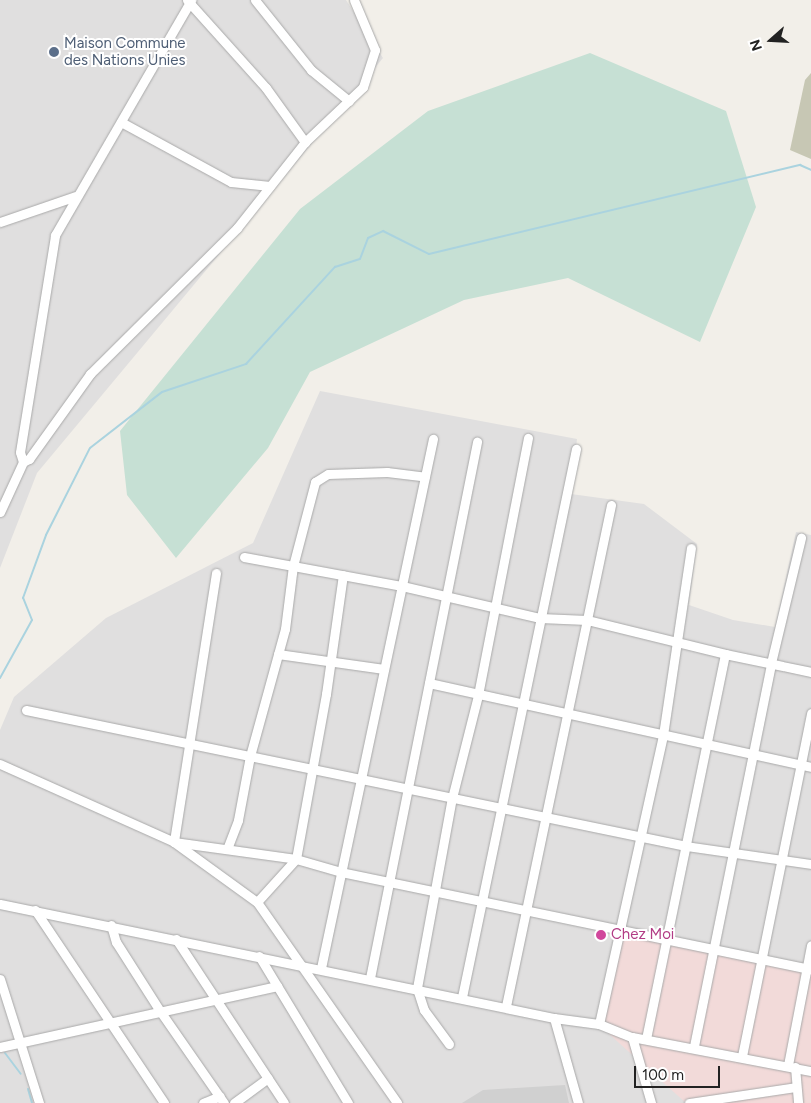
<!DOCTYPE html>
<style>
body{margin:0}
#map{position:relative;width:811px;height:1103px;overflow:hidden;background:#f2efe9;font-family:Figtree,sans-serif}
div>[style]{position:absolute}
.residential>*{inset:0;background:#e0dfdf}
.commercial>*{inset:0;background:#f2dad9}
.religious>*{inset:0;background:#d0d0d0}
.construction>*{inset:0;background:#c7c7b4}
.wetland>*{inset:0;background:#c6e0d4}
.stream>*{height:2px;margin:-1px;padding:0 1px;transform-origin:1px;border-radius:1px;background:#aad3df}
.roads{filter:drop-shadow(0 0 1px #a9a9a9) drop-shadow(0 0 1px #a9a9a9)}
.minor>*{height:9px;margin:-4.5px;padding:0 4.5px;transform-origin:4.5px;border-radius:4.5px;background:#fff}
.dots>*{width:14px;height:14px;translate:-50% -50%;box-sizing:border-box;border:2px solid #fff;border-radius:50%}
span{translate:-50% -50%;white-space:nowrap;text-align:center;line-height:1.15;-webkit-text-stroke:4px #fff;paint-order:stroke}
.service-label{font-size:15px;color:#4e5e75}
.left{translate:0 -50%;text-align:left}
.hotel-label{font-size:15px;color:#b23c85}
.north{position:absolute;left:746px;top:15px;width:50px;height:50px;-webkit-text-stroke:4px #fff;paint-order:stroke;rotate:251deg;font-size:14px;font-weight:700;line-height:20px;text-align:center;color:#222}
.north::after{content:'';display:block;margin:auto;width:18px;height:22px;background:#222;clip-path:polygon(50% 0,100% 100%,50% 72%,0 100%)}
.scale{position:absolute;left:634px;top:1066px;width:86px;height:22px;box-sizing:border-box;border:2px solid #222;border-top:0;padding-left:6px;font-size:15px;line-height:18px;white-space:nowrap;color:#222;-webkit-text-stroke:4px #fff;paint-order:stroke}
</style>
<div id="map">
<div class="residential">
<i style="clip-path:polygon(0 0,346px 0,383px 58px,37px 473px,0 568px)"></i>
<i style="clip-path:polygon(320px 391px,577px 439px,571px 494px,644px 504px,697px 544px,689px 605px,733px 620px,775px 627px,796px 532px,811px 535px,811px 1103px,0 1103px,0 730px,14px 697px,106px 618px,253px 543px)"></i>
</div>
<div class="commercial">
<i style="clip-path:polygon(621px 930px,811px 971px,811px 1103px,686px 1103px,599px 1025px)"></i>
</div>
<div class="religious">
<i style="clip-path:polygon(565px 1085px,569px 1103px,462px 1103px,483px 1090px)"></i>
</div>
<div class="construction">
<i style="clip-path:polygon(811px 73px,811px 159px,790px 150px,805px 80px)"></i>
</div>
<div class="wetland">
<i style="clip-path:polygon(590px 53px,726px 111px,756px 207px,700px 342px,568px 278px,464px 300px,310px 372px,268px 448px,176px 558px,127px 495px,120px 431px,300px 209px,428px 111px)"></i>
</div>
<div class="stream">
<i style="left:0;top:678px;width:66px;rotate:-61.1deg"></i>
<i style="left:32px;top:620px;width:24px;rotate:-112deg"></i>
<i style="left:23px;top:598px;width:67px;rotate:-69.9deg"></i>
<i style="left:46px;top:535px;width:97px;rotate:-63.2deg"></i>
<i style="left:90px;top:448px;width:91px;rotate:-37.9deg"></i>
<i style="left:162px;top:392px;width:89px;rotate:-18.4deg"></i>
<i style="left:246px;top:364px;width:132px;rotate:-47.5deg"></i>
<i style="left:335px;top:267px;width:26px;rotate:-18deg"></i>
<i style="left:360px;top:259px;width:22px;rotate:-69deg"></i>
<i style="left:368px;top:238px;width:17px;rotate:-25deg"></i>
<i style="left:383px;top:231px;width:51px;rotate:26.6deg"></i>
<i style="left:429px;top:254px;width:382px;rotate:-13.5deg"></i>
<i style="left:800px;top:165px;width:12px;rotate:24deg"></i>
<i style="left:5px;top:1053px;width:26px;rotate:53deg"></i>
<i style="left:28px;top:1089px;width:15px;rotate:74deg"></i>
</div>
<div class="roads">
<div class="minor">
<i style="left:187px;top:0;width:118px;rotate:48.1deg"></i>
<i style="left:266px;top:88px;width:67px;rotate:54.2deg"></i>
<i style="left:255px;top:0;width:90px;rotate:51.3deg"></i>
<i style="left:311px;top:70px;width:49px;rotate:39.2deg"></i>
<i style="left:121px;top:122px;width:125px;rotate:28.6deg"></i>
<i style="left:231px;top:182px;width:39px;rotate:6deg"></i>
<i style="left:0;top:222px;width:80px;rotate:-18.9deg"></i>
<i style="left:23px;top:462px;width:10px;rotate:-107deg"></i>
<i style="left:20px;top:452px;width:220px;rotate:-80.8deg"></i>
<i style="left:55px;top:235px;width:272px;rotate:-59.9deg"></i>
<i style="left:0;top:512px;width:55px;rotate:-65.3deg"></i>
<i style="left:23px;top:462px;width:7px;rotate:-27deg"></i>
<i style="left:29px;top:459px;width:105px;rotate:-54.3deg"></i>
<i style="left:90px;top:374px;width:207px;rotate:-44.8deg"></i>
<i style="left:237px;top:228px;width:110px;rotate:-51.7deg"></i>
<i style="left:305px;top:142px;width:80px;rotate:-43.5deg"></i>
<i style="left:363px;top:87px;width:39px;rotate:-72deg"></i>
<i style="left:375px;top:50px;width:54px;rotate:-112.8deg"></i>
<i style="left:244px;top:557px;width:161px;rotate:10.4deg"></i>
<i style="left:402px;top:586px;width:142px;rotate:13.1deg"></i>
<i style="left:540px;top:618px;width:47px;rotate:2.4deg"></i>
<i style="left:587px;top:620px;width:142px;rotate:13.8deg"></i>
<i style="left:725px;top:654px;width:393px;rotate:101.6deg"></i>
<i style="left:216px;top:573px;width:272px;rotate:98.9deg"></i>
<i style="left:174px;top:842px;width:123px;rotate:7.9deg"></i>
<i style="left:296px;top:859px;width:47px;rotate:16.1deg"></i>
<i style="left:341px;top:872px;width:480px;rotate:11.7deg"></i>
<i style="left:278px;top:654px;width:107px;rotate:8.1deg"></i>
<i style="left:725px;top:654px;width:88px;rotate:11.8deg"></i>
<i style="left:429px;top:683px;width:391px;rotate:12.4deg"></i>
<i style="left:26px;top:710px;width:674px;rotate:11.64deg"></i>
<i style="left:686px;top:846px;width:126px;rotate:8.2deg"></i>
<i style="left:0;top:764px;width:191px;rotate:24.1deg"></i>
<i style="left:174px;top:842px;width:102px;rotate:35.9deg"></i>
<i style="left:257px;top:902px;width:245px;rotate:55.1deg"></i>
<i style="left:227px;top:849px;width:31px;rotate:-69deg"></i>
<i style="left:238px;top:820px;width:65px;rotate:-79.4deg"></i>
<i style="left:250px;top:756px;width:132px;rotate:-74.6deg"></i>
<i style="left:285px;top:629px;width:64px;rotate:-82.8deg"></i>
<i style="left:293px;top:566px;width:87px;rotate:-75.3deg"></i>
<i style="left:315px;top:482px;width:15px;rotate:-32deg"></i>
<i style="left:328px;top:474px;width:59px;rotate:-1.9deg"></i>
<i style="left:387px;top:472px;width:38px;rotate:7deg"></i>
<i style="left:257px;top:902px;width:58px;rotate:-47.8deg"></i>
<i style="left:296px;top:859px;width:168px;rotate:-79.7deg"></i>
<i style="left:326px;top:694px;width:120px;rotate:-81.9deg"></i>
<i style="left:0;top:904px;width:566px;rotate:11.63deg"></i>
<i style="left:554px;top:1018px;width:45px;rotate:7.6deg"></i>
<i style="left:599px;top:1024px;width:35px;rotate:22deg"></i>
<i style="left:632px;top:1037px;width:182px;rotate:10.8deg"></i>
<i style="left:35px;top:910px;width:232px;rotate:56.2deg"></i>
<i style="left:111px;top:925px;width:18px;rotate:74deg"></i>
<i style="left:116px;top:942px;width:82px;rotate:57.5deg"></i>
<i style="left:160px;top:1011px;width:112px;rotate:55.2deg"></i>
<i style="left:176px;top:939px;width:196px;rotate:56.6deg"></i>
<i style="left:259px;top:956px;width:172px;rotate:58.8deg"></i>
<i style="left:321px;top:968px;width:541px;rotate:-78.05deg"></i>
<i style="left:370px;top:978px;width:547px;rotate:-78.71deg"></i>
<i style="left:0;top:979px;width:130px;rotate:72.5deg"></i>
<i style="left:462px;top:997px;width:560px;rotate:-78.25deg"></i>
<i style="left:506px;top:1006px;width:512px;rotate:-78.16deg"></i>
<i style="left:554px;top:1018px;width:88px;rotate:74.2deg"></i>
<i style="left:599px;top:1024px;width:296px;rotate:-77.5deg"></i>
<i style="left:663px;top:735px;width:189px;rotate:-81.5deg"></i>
<i style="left:632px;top:1037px;width:69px;rotate:73.9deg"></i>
<i style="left:449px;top:1044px;width:42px;rotate:-126.3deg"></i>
<i style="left:424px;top:1010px;width:23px;rotate:-108deg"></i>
<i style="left:417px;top:988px;width:193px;rotate:-79.6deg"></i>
<i style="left:452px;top:798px;width:106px;rotate:-75.8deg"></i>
<i style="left:478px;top:695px;width:262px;rotate:-79deg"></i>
<i style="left:694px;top:1046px;width:391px;rotate:-78.6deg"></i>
<i style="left:771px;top:663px;width:129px;rotate:-76.5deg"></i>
<i style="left:0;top:1047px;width:284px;rotate:-12.4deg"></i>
<i style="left:742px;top:1056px;width:350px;rotate:-78.6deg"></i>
<i style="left:788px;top:1065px;width:122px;rotate:-79.1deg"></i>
<i style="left:795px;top:1067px;width:36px;rotate:85deg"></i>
<i style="left:203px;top:1103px;width:18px;rotate:-22deg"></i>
<i style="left:234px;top:1103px;width:42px;rotate:-36.3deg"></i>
<i style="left:689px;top:1103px;width:108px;rotate:-8.5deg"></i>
</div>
</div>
<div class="dots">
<i style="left:54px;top:52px;background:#5c6f8a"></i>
<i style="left:601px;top:935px;background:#d1479c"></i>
</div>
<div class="service-label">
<span class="left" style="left:64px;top:52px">Maison Commune<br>des Nations Unies</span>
</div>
<div class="hotel-label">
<span class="left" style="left:611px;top:935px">Chez Moi</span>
</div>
<div class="north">N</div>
<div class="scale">100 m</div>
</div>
